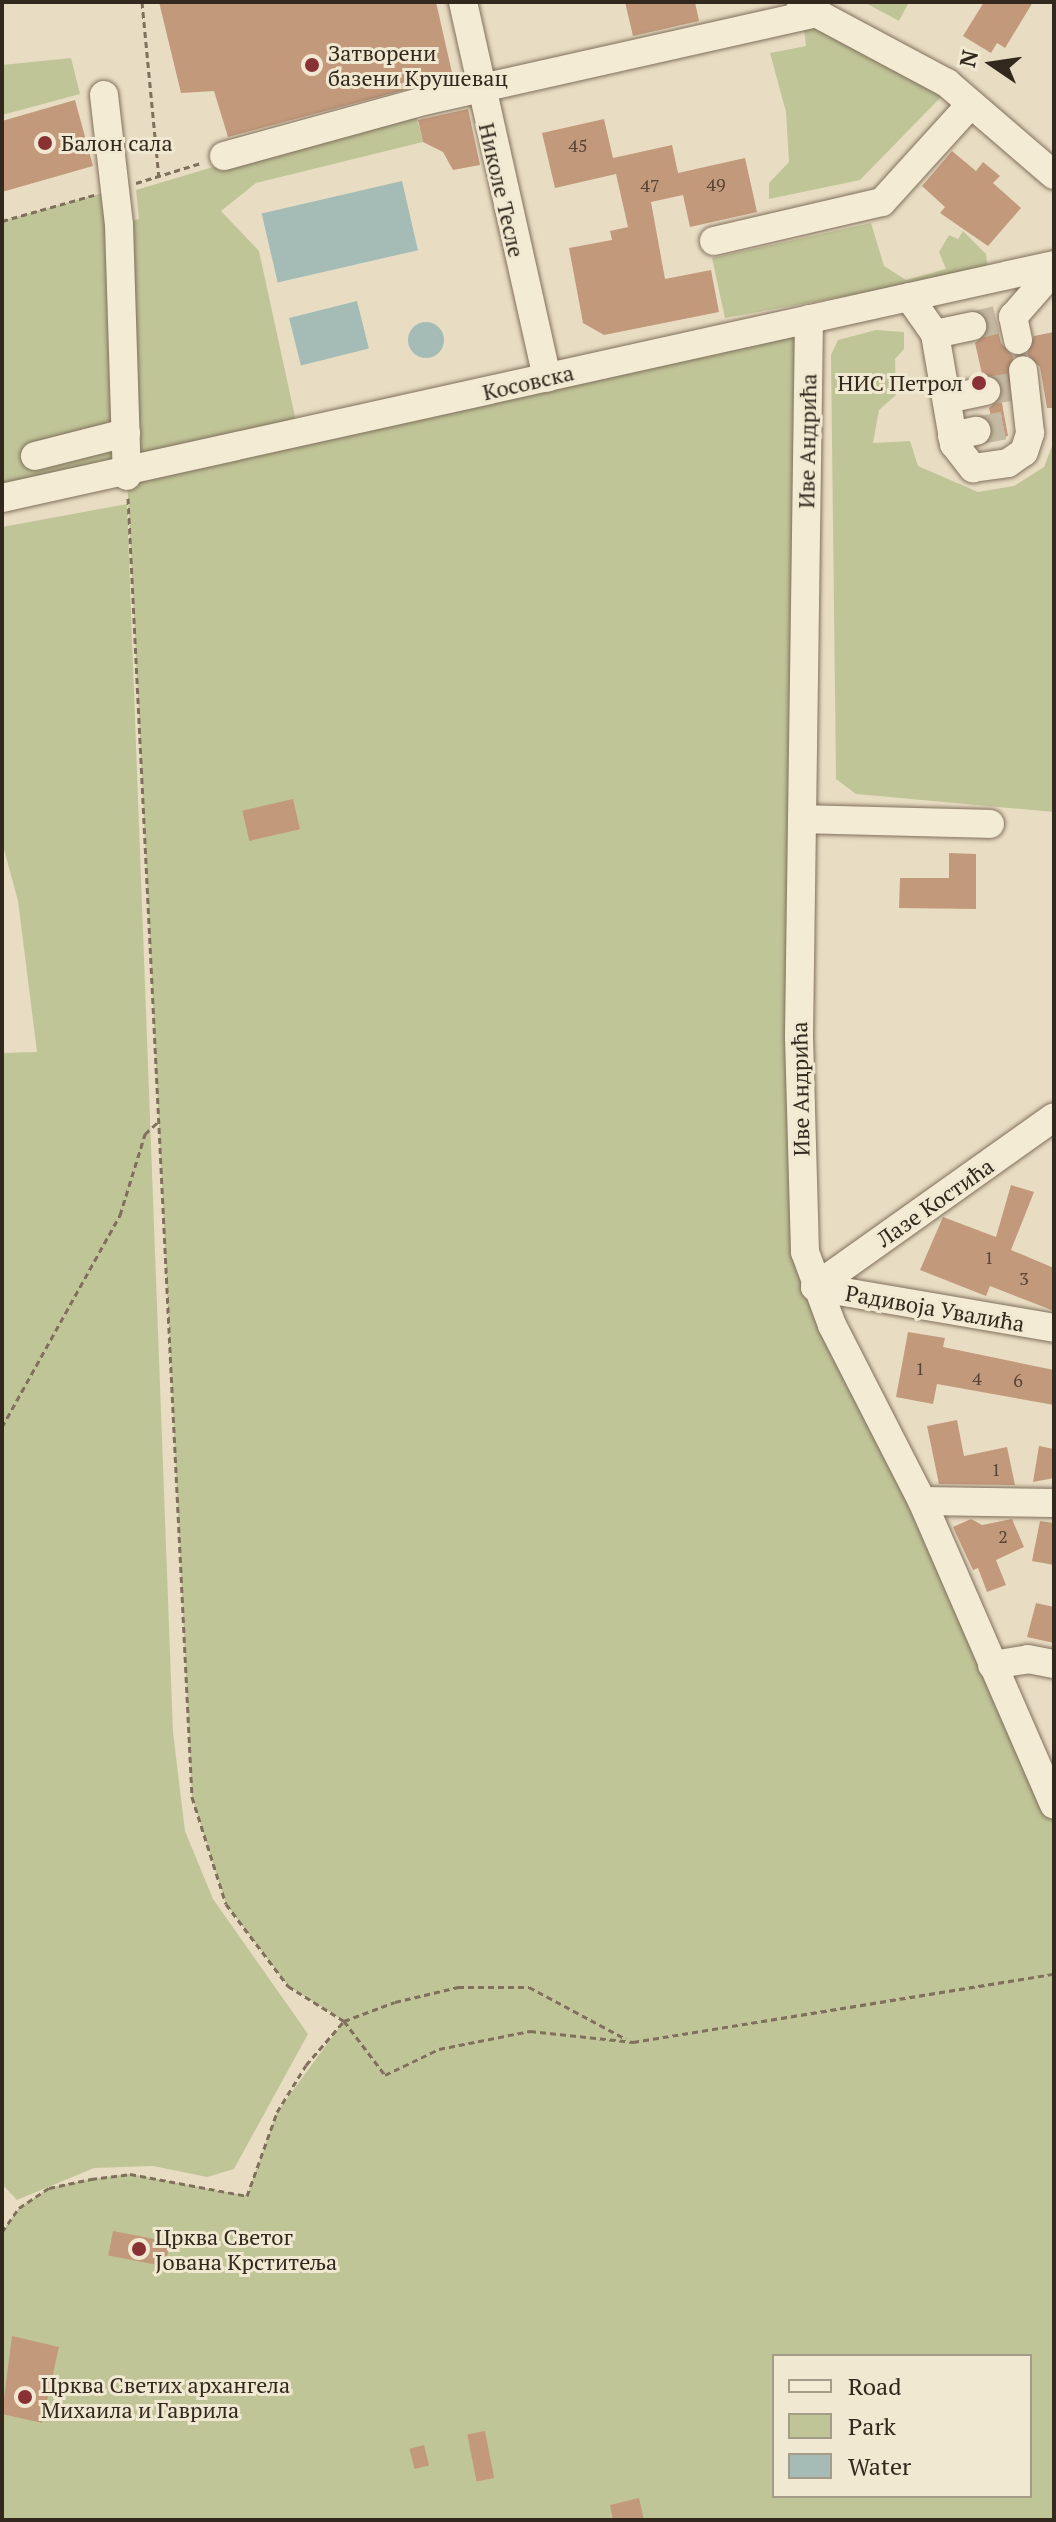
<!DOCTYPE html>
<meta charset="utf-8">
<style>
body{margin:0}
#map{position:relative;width:1056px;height:2522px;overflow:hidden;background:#e8ddc3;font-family:"PT Serif",serif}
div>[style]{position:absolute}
.green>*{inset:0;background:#c0c598}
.water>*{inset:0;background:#a4bcb5;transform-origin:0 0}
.round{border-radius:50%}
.building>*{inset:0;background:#c3997c;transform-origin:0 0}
.minor-tunnel>*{height:28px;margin-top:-14px;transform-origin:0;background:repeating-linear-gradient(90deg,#c4b9a2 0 28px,transparent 0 42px)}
.path>*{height:3px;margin-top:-1.5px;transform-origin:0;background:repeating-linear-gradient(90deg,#806f5c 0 6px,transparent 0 10px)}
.roads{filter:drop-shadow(0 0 2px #806f5c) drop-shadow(0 0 2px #806f5c)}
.minor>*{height:28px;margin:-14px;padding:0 14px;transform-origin:14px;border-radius:14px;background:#f4ebd5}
.dots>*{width:22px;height:22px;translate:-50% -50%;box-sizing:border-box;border:4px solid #f1e8d1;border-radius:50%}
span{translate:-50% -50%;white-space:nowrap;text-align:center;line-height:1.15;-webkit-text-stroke:6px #f1e8d1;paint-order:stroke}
.number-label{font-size:18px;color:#564436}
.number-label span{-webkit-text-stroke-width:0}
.poi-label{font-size:22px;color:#32281e}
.left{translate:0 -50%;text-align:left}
.right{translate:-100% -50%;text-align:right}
.street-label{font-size:22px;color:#32281e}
.frame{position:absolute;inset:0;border:4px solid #32281e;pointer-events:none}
.legend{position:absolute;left:772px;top:2354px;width:260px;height:144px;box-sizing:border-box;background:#f1e8d1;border:2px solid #a59b89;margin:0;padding:10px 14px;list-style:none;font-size:24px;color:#32281e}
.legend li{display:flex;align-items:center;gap:16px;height:40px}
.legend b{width:40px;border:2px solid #a59b89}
.north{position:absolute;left:952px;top:24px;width:80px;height:80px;-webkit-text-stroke:6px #f1e8d1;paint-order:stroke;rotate:283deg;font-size:22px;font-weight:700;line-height:32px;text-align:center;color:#32281e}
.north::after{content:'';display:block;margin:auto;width:28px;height:36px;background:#32281e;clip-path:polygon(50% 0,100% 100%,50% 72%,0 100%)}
</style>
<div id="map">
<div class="green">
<i style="clip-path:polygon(864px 2px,909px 2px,899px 21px)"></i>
<i style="clip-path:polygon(823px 24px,942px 96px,860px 180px,769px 199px,769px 183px,789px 162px,786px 112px,770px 53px,806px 46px,804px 28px)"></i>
<i style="clip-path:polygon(71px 58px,80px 94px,2px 115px,2px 65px)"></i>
<i style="clip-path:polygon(evenodd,414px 107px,423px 142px,256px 183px,221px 211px,259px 251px,299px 435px,809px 319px,805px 1252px,1054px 1804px,1054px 2520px,2px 2520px,2px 2232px,19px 2208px,49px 2188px,91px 2179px,130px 2174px,247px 2196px,277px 2112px,344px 2021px,288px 1986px,226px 1904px,192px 1797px,127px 476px,2px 499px,2px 221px,117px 189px,120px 224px,139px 219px,136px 190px,414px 107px,774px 2356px,1030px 2356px,1030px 2496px,774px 2496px,774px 2356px)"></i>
<i style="clip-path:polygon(871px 223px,884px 266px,906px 280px,946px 269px,939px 252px,949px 235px,958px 239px,963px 231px,986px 254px,988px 270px,725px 318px,712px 258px)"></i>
<i style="clip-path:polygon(876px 330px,904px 332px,904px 349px,895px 359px,896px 395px,879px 410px,873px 443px,910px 441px,918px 466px,978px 492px,1014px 486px,1044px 467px,1054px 441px,1054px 812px,856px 794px,836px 779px,831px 355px,838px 340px)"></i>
<i style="clip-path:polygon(127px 504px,173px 1732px,185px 1831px,213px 1899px,308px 2034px,234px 2169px,207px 2177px,153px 2166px,94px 2168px,17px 2200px,2px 2184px,2px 1053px,37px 1052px,18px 901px,2px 842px,2px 527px)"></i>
</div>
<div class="water">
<i style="left:402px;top:181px;width:71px;height:144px;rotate:77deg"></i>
<i style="left:357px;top:301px;width:49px;height:70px;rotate:76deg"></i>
<i class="round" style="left:408px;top:322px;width:36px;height:36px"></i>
</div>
<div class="building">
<i style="clip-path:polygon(159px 2px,436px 2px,453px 77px,228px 137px,214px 91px,181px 93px)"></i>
<i style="clip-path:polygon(625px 2px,695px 2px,699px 21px,633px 36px)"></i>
<i style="clip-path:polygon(984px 2px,1033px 2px,1005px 48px,997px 43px,991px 53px,963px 36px)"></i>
<i style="clip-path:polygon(75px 100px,93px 166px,2px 192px,2px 121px)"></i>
<i style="clip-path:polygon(468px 109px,480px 165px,453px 170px,443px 152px,423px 142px,418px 120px)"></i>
<i style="clip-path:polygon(604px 119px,613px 158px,672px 145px,678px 173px,745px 158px,757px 212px,690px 227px,683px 195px,651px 202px,665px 279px,711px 270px,719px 312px,604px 335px,583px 323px,569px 248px,612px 240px,610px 231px,628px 227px,616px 174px,555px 188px,542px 133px)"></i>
<i style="clip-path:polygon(952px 151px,976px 171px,983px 162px,1000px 176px,993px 183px,1021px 208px,988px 246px,940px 213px,945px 207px,922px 186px)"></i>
<i style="clip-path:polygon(994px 314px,1001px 343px,1013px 356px,1009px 394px,1002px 396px,998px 379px,982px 374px,975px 343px,988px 332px,986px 316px)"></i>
<i style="clip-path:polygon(1054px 332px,1054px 408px,1047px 408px,1040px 367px,1027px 354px,1034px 336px)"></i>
<i style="clip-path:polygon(1001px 398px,1008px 436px,996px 438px,989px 408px)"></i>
<i style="left:293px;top:799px;width:31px;height:52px;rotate:77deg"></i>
<i style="clip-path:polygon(949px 853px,976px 854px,976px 909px,899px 908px,900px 878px,949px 878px)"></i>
<i style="clip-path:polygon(1011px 1185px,1034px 1192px,1011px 1250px,1054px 1268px,1054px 1311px,990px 1286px,986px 1296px,920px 1270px,943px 1217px,996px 1237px)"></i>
<i style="clip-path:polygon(908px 1332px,945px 1338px,943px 1347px,1054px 1370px,1054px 1405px,937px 1384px,933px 1404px,896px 1397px)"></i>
<i style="clip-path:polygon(957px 1420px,964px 1456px,1007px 1447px,1015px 1485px,939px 1484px,927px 1426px)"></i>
<i style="clip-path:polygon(1039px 1446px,1054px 1449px,1054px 1478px,1033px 1482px)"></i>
<i style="clip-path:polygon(971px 1519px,982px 1525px,1012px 1519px,1024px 1547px,996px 1560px,1006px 1585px,987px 1592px,978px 1568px,973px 1570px,953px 1527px)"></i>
<i style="clip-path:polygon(1040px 1521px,1054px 1523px,1054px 1565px,1032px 1561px)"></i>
<i style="clip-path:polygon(1036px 1603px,1054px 1607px,1054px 1643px,1027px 1637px)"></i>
<i style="left:113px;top:2231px;width:58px;height:25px;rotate:11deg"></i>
<i style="clip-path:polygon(12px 2336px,59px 2347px,42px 2423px,2px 2414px)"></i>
<i style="left:485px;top:2431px;width:48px;height:18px;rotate:79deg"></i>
<i style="left:424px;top:2445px;width:21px;height:15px;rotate:76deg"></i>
<i style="clip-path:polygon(639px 2498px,644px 2520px,613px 2520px,610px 2505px)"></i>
</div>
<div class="minor-tunnel">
<i style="left:972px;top:326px;width:25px;rotate:-14deg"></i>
<i style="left:986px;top:391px;width:24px;rotate:-9deg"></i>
<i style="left:976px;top:431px;width:31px;rotate:-11deg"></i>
</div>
<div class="path">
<i style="left:142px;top:2px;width:176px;rotate:84.5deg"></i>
<i style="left:136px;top:183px;width:68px;rotate:-17.1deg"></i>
<i style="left:2px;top:221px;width:96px;rotate:-15.8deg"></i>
<i style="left:128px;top:498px;width:1301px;rotate:87.18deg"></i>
<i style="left:192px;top:1797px;width:112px;rotate:72.4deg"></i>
<i style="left:226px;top:1904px;width:103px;rotate:52.9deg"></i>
<i style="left:288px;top:1986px;width:66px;rotate:32deg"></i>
<i style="left:344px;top:2021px;width:68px;rotate:52.8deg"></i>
<i style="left:385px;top:2075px;width:60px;rotate:-25.7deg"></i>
<i style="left:439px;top:2049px;width:93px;rotate:-11.2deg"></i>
<i style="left:530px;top:2031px;width:104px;rotate:6.1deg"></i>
<i style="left:633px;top:2042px;width:426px;rotate:-9.2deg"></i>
<i style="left:2px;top:1427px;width:243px;rotate:-60.9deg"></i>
<i style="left:120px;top:1215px;width:85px;rotate:-72.8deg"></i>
<i style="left:145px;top:1134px;width:18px;rotate:-43deg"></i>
<i style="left:2px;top:2232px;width:29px;rotate:-55deg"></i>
<i style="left:19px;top:2208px;width:36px;rotate:-34deg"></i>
<i style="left:49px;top:2188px;width:43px;rotate:-12.1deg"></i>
<i style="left:91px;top:2179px;width:39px;rotate:-7deg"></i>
<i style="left:130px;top:2174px;width:119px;rotate:10.6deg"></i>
<i style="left:247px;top:2196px;width:89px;rotate:-70.3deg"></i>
<i style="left:277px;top:2112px;width:55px;rotate:-58.3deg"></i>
<i style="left:306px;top:2065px;width:58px;rotate:-49.2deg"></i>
<i style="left:344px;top:2021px;width:54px;rotate:-20.4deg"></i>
<i style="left:395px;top:2002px;width:65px;rotate:-13.4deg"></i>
<i style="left:458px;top:1987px;width:71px"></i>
<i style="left:529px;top:1987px;width:110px;rotate:28.2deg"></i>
</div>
<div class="roads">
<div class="minor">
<i style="left:463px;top:2px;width:385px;rotate:77.4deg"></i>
<i style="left:801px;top:5px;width:166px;rotate:28.1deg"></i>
<i style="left:947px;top:83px;width:141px;rotate:40.7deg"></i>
<i style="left:104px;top:95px;width:131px;rotate:83.4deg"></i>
<i style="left:119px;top:225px;width:251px;rotate:88.2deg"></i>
<i style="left:224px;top:156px;width:212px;rotate:-15.4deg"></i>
<i style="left:428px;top:100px;width:400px;rotate:-12.6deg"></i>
<i style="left:714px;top:241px;width:172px;rotate:-13.1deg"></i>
<i style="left:882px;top:202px;width:131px;rotate:-47.8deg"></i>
<i style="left:909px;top:297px;width:45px;rotate:54.9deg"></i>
<i style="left:935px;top:334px;width:112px;rotate:80.2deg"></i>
<i style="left:954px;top:444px;width:31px;rotate:52deg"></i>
<i style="left:973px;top:468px;width:35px;rotate:-8deg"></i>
<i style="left:1008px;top:463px;width:19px;rotate:-35deg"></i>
<i style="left:1024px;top:452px;width:20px;rotate:-72deg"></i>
<i style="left:1030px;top:433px;width:63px;rotate:-96.3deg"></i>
<i style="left:809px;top:319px;width:718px;rotate:90.8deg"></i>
<i style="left:799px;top:1037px;width:215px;rotate:88.4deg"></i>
<i style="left:805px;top:1252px;width:78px;rotate:69.7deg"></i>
<i style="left:832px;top:1325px;width:198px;rotate:62.9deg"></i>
<i style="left:922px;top:1501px;width:331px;rotate:66.5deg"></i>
<i style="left:935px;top:334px;width:38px;rotate:-12deg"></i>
<i style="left:1018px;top:340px;width:24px;rotate:-102deg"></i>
<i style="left:1013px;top:317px;width:62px;rotate:-48.9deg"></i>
<i style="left:947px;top:399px;width:40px;rotate:-12deg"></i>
<i style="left:952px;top:436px;width:25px;rotate:-12deg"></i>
<i style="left:35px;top:456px;width:94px;rotate:-14.2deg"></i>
<i style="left:2px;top:498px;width:1077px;rotate:-12.49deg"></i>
<i style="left:802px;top:819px;width:188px;rotate:1.5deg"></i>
<i style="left:815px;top:1287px;width:293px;rotate:-35.4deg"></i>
<i style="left:815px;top:1287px;width:242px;rotate:9.7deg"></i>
<i style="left:922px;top:1501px;width:132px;rotate:0.9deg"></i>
<i style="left:992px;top:1665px;width:36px;rotate:-9deg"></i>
<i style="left:1028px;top:1659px;width:26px;rotate:11deg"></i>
</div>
</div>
<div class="dots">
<i style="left:312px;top:65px;background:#893233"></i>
<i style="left:45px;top:143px;background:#893233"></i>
<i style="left:979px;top:383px;background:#893233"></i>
<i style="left:139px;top:2249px;background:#893233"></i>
<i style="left:25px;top:2397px;background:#893233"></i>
</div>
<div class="number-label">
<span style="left:578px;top:145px">45</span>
<span style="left:716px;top:184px">49</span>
<span style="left:650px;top:185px">47</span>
<span style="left:989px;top:1257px">1</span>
<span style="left:1024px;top:1278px">3</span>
<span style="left:920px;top:1368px">1</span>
<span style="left:977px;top:1378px">4</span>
<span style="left:1018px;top:1380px">6</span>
<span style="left:996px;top:1469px">1</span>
<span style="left:1003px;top:1536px">2</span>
</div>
<div class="poi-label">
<span class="left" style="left:328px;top:65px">Затворени<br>базени Крушевац</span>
<span class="left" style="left:61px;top:143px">Балон сала</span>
<span class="right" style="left:963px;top:383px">НИС Петрол</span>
<span class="left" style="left:155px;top:2249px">Црква Светог<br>Јована Крститеља</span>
<span class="left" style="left:41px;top:2397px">Црква Светих архангела<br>Михаила и Гаврила</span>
</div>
<div class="street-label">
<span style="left:502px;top:190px;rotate:77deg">Николе Тесле</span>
<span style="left:528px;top:382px;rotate:-13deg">Косовска</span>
<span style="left:807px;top:441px;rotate:-89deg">Иве Андрића</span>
<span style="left:800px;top:1089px;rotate:-91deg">Иве Андрића</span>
<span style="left:935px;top:1202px;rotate:-35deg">Лазе Костића</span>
<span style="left:935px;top:1308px;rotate:10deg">Радивоја Увалића</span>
</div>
<div class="frame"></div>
<ul class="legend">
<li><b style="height:10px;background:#f4ebd5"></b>Road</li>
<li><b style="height:22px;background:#c0c598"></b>Park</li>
<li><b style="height:22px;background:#a4bcb5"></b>Water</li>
</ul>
<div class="north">N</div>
</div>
